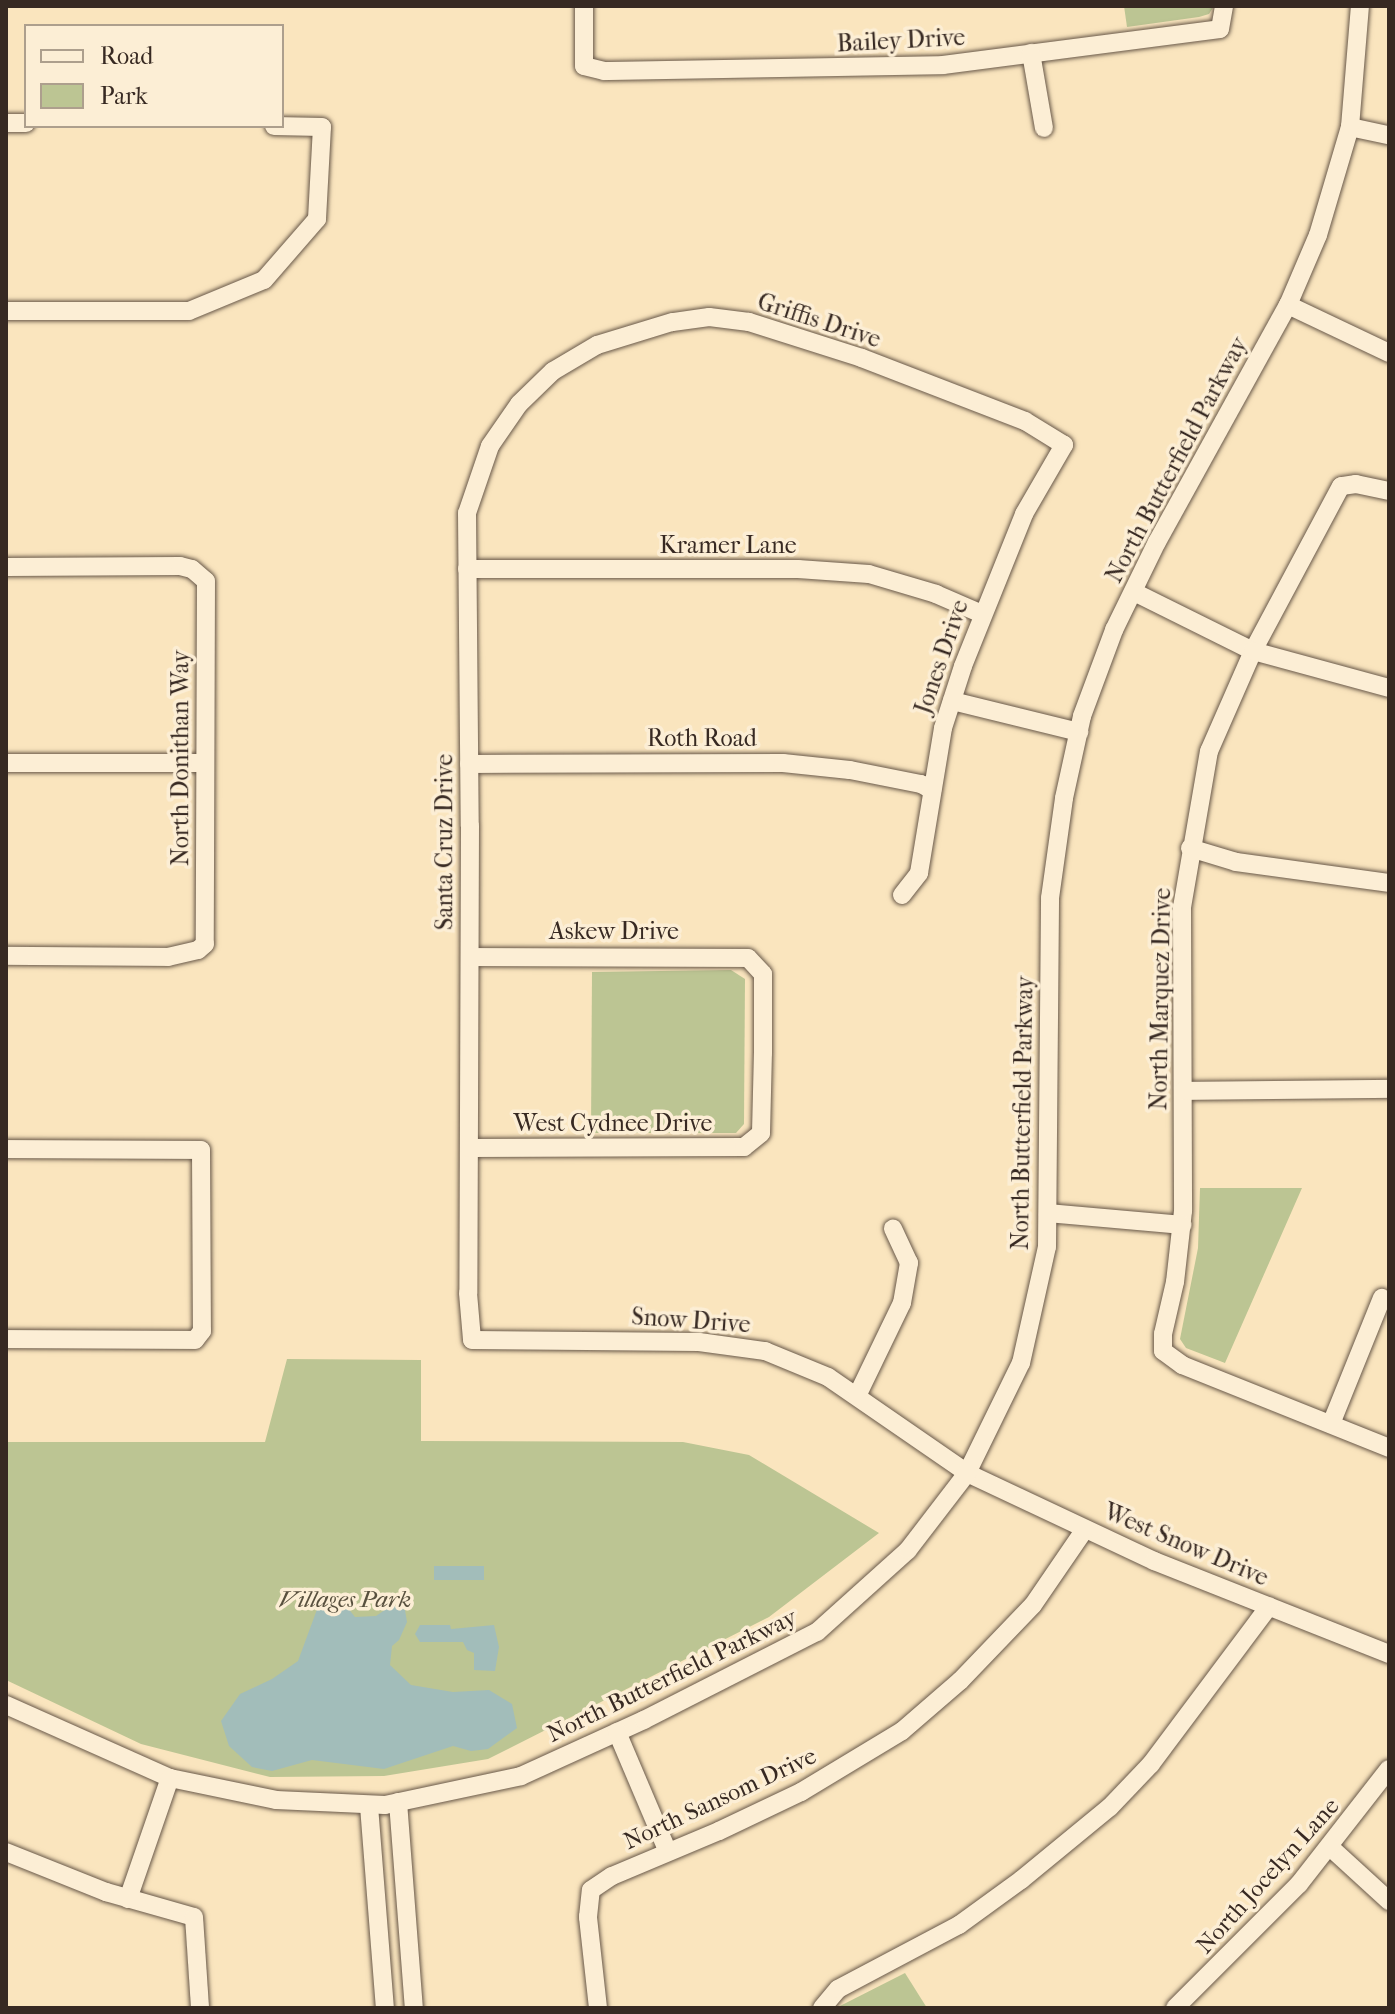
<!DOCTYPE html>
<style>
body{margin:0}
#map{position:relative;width:1395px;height:2014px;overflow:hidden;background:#fae5be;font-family:"IM FELL French Canon",serif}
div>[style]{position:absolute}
.green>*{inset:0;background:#bcc593}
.water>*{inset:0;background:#a2bdba;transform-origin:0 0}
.roads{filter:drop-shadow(0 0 2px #685849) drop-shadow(0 0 2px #685849)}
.minor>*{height:18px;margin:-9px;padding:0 9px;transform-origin:9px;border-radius:9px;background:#fceed5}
span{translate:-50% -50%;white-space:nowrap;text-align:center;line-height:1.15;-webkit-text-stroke:7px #fceed5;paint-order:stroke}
.street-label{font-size:24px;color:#372922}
.park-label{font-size:24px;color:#58503e;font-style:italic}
.frame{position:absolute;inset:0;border:8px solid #372922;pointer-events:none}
.legend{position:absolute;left:24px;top:24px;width:260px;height:104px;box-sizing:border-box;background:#fceed5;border:2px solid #ad9f8d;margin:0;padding:10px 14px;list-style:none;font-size:24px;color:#372922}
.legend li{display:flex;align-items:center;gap:16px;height:40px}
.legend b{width:40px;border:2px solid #ad9f8d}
</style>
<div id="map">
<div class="green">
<i style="clip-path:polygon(1124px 6px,1214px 6px,1209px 14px,1199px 17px,1127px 27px)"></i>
<i style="clip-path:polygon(731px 970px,745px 979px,744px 1124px,736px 1133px,591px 1133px,592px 972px)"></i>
<i style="clip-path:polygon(1200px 1188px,1302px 1188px,1225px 1363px,1186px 1348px,1180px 1339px,1198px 1248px)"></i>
<i style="clip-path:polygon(287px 1359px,421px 1360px,421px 1441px,683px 1442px,749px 1455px,879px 1533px,769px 1617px,488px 1759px,384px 1776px,270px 1777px,141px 1744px,6px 1680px,6px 1442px,265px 1442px)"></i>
<i style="clip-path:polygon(905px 1973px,927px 2008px,836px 2008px)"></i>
</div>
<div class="water">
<i style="left:434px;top:1566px;width:50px;height:14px"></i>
<i style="clip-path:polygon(343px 1602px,355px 1617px,376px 1616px,392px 1605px,405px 1610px,407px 1622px,399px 1640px,392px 1646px,390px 1665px,411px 1685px,453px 1692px,489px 1690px,512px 1704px,517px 1728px,488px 1749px,471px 1751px,453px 1746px,384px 1769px,312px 1760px,272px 1771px,252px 1767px,229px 1746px,221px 1721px,240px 1694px,272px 1679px,298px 1661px,319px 1604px)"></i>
<i style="clip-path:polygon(420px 1625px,450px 1625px,451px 1629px,494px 1625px,499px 1647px,495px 1671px,474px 1670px,474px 1653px,467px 1650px,463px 1642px,420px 1642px,415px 1634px)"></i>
</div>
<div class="roads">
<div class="minor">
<i style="left:584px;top:6px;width:60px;rotate:90deg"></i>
<i style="left:584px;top:66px;width:21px;rotate:14deg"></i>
<i style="left:604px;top:71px;width:339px;rotate:-1deg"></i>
<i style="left:943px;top:65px;width:279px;rotate:-7.4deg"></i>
<i style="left:1220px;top:29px;width:23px;rotate:-80deg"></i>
<i style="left:1031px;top:53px;width:76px;rotate:80.2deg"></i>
<i style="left:6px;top:123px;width:20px"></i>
<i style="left:1350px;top:127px;width:40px;rotate:12deg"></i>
<i style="left:1288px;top:305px;width:112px;rotate:25.4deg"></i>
<i style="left:6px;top:311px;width:183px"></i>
<i style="left:189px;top:311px;width:81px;rotate:-22.5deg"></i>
<i style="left:264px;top:280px;width:81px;rotate:-49deg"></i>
<i style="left:317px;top:219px;width:92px;rotate:-86.9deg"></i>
<i style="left:322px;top:127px;width:48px;rotate:-178.8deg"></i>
<i style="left:1389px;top:491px;width:34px;rotate:-168deg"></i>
<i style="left:1356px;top:484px;width:15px;rotate:172deg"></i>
<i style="left:1341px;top:486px;width:187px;rotate:118.1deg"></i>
<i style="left:1253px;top:651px;width:109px;rotate:113.7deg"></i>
<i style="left:1209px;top:751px;width:158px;rotate:99.8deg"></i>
<i style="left:1182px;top:907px;width:304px;rotate:89.8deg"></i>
<i style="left:1183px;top:1211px;width:71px;rotate:96.4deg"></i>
<i style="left:1175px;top:1282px;width:53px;rotate:103deg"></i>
<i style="left:1163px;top:1334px;width:17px;rotate:90deg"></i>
<i style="left:1163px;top:1351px;width:24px;rotate:36deg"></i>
<i style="left:1182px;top:1365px;width:223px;rotate:21.8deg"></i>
<i style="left:6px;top:567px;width:174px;rotate:-0.3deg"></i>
<i style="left:180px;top:566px;width:12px;rotate:14deg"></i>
<i style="left:192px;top:569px;width:18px;rotate:41deg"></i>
<i style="left:206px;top:581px;width:363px;rotate:90.2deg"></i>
<i style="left:205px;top:944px;width:9px;rotate:139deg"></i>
<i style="left:198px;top:950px;width:31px;rotate:167deg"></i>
<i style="left:168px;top:957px;width:162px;rotate:-179.6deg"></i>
<i style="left:467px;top:569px;width:331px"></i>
<i style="left:798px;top:569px;width:71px;rotate:4deg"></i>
<i style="left:869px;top:574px;width:70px;rotate:16.6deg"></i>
<i style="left:936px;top:594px;width:50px;rotate:23.5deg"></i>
<i style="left:1134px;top:592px;width:133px;rotate:26.4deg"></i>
<i style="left:1253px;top:651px;width:141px;rotate:15.2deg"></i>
<i style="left:952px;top:701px;width:131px;rotate:13.7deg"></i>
<i style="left:6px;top:763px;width:199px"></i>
<i style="left:469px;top:764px;width:314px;rotate:-0.2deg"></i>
<i style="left:783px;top:763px;width:67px;rotate:6deg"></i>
<i style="left:850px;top:770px;width:72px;rotate:11.2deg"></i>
<i style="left:921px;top:784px;width:13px;rotate:29deg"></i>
<i style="left:1190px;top:848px;width:48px;rotate:16.9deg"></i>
<i style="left:1236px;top:862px;width:154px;rotate:7.8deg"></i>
<i style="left:902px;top:895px;width:28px;rotate:-52deg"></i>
<i style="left:919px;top:873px;width:147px;rotate:-80.6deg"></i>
<i style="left:943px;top:728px;width:65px;rotate:-72.1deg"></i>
<i style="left:963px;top:666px;width:164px;rotate:-68.1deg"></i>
<i style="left:1024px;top:514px;width:80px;rotate:-59.9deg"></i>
<i style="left:1064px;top:445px;width:46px;rotate:-148.4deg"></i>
<i style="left:1025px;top:421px;width:175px;rotate:-158.9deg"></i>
<i style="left:862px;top:358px;width:119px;rotate:-162.3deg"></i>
<i style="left:749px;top:322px;width:40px;rotate:-172.9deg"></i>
<i style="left:709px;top:317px;width:37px;rotate:172deg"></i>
<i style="left:672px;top:322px;width:78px;rotate:163deg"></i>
<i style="left:597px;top:345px;width:51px;rotate:149.4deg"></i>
<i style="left:553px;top:371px;width:47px;rotate:135.9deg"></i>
<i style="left:519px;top:404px;width:51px;rotate:124.6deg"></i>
<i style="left:490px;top:446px;width:71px;rotate:108.9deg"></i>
<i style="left:467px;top:513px;width:313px;rotate:89.5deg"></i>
<i style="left:470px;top:826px;width:467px;rotate:90.2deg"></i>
<i style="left:468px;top:1293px;width:47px;rotate:85.1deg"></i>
<i style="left:472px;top:1340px;width:227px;rotate:0.5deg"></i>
<i style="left:699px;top:1342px;width:67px;rotate:7.8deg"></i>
<i style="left:765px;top:1351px;width:68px;rotate:22.4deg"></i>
<i style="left:828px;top:1377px;width:169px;rotate:34.6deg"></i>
<i style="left:967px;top:1473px;width:207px;rotate:25.2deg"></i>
<i style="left:1154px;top:1561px;width:253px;rotate:21.6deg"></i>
<i style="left:1183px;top:1091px;width:206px;rotate:-0.6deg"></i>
<i style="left:469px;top:1148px;width:275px;rotate:-0.2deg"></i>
<i style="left:744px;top:1147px;width:22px;rotate:-39deg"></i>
<i style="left:761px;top:1133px;width:80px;rotate:-88.6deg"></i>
<i style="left:763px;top:1053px;width:79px;rotate:-90deg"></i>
<i style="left:763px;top:974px;width:22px;rotate:-133deg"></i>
<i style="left:748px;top:958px;width:278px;rotate:-179.8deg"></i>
<i style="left:6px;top:1149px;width:195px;rotate:0.3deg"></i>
<i style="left:201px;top:1150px;width:181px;rotate:89.7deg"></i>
<i style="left:202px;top:1331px;width:11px;rotate:128deg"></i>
<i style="left:195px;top:1340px;width:189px;rotate:-179.7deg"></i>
<i style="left:1048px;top:1213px;width:135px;rotate:5.1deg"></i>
<i style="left:857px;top:1396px;width:103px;rotate:-64.2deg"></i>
<i style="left:902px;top:1303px;width:41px;rotate:-80.1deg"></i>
<i style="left:909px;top:1263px;width:38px;rotate:-115deg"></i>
<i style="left:1331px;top:1424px;width:136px;rotate:-68deg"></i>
<i style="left:6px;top:1705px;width:180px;rotate:24deg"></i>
<i style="left:170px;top:1778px;width:108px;rotate:11.7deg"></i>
<i style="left:276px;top:1800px;width:109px;rotate:2.6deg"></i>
<i style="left:385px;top:1805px;width:139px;rotate:-12deg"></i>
<i style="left:521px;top:1776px;width:135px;rotate:-24.5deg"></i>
<i style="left:644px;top:1720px;width:194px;rotate:-27deg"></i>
<i style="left:817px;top:1632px;width:122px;rotate:-42deg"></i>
<i style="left:908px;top:1550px;width:97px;rotate:-52.5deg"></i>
<i style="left:967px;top:1473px;width:123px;rotate:-63.9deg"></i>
<i style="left:1021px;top:1363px;width:119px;rotate:-77.4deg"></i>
<i style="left:1047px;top:1247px;width:349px;rotate:-89.5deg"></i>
<i style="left:1050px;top:898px;width:101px;rotate:-82deg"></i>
<i style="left:1064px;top:798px;width:84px;rotate:-77.6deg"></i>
<i style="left:1082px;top:716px;width:92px;rotate:-69.6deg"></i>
<i style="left:1114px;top:630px;width:98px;rotate:-64deg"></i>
<i style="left:1157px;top:542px;width:271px;rotate:-61.1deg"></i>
<i style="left:1288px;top:305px;width:76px;rotate:-66.8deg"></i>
<i style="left:1318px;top:235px;width:113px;rotate:-73.5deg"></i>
<i style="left:1350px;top:127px;width:121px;rotate:-85.3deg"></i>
<i style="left:617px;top:1732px;width:130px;rotate:67deg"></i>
<i style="left:398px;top:1802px;width:207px;rotate:85.6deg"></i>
<i style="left:369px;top:1806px;width:203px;rotate:85.5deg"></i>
<i style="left:1331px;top:1848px;width:79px;rotate:42.4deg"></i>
<i style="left:6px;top:1852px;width:108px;rotate:21.8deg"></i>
<i style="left:106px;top:1892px;width:91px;rotate:15.9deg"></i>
<i style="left:194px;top:1917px;width:91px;rotate:86.2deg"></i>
<i style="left:128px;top:1899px;width:128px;rotate:-70.9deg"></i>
<i style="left:598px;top:2008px;width:92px;rotate:-96.3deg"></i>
<i style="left:588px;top:1917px;width:27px;rotate:-84deg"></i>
<i style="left:591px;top:1890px;width:25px;rotate:-34deg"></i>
<i style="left:612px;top:1876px;width:116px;rotate:-22.8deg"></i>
<i style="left:719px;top:1831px;width:91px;rotate:-25.4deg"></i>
<i style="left:801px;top:1792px;width:118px;rotate:-31.1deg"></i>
<i style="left:902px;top:1731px;width:77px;rotate:-40.8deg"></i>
<i style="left:960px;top:1681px;width:105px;rotate:-46.2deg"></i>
<i style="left:1033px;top:1605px;width:92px;rotate:-55.6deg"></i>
<i style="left:822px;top:2008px;width:25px;rotate:-50deg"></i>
<i style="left:838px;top:1989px;width:137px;rotate:-27.9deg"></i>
<i style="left:959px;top:1925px;width:77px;rotate:-36deg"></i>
<i style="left:1021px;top:1880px;width:115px;rotate:-39.4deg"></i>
<i style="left:1110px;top:1807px;width:59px;rotate:-46.4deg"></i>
<i style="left:1151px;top:1764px;width:197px;rotate:-53.2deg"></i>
<i style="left:1175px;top:2008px;width:175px;rotate:-45deg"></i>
<i style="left:1299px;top:1884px;width:146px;rotate:-52deg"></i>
</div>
</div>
<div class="street-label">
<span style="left:901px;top:41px;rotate:-3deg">Bailey Drive</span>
<span style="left:819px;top:321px;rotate:18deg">Griffis Drive</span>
<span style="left:1177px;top:460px;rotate:-62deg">North Butterfield Parkway</span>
<span style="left:728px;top:546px">Kramer Lane</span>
<span style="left:942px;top:657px;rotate:-71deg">Jones Drive</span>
<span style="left:702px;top:739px">Roth Road</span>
<span style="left:181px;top:758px;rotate:-90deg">North Donithan Way</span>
<span style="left:445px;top:842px;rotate:-90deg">Santa Cruz Drive</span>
<span style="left:614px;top:932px">Askew Drive</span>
<span style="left:1161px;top:999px;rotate:-89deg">North Marquez Drive</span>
<span style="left:1023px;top:1113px;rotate:-89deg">North Butterfield Parkway</span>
<span style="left:613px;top:1124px">West Cydnee Drive</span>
<span style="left:691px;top:1321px;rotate:4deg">Snow Drive</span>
<span style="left:1186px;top:1545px;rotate:23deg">West Snow Drive</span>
<span style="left:672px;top:1676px;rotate:-26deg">North Butterfield Parkway</span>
<span style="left:720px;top:1799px;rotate:-25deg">North Sansom Drive</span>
<span style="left:1268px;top:1876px;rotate:-48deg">North Jocelyn Lane</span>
</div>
<div class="park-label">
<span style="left:345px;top:1600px">Villages Park</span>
</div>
<div class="frame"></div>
<ul class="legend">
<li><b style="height:10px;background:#fceed5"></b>Road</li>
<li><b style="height:22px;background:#bcc593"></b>Park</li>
</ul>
</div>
